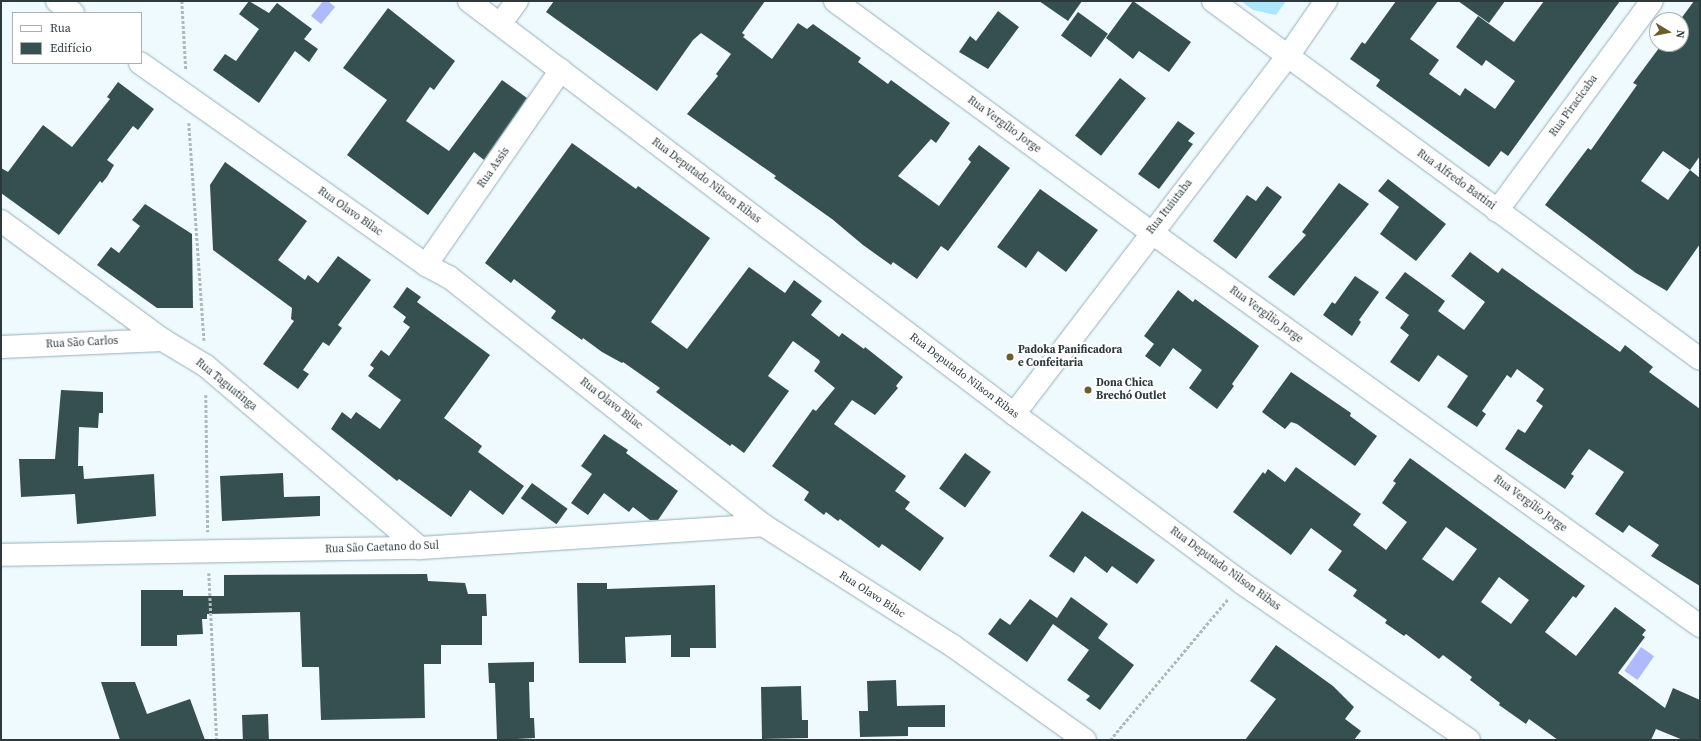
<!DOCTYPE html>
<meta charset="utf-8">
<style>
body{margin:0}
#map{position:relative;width:1701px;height:741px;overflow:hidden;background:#effafe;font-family:"Source Serif 4",serif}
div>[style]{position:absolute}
.green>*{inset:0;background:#abe6fd}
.water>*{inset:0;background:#aebafd;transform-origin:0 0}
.building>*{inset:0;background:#365051;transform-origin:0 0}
.path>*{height:2.5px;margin-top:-1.25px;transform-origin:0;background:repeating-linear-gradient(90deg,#aeb9bd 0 3px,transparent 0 5px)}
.roads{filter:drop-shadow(0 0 1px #95afb9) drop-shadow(0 0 1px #95afb9)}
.minor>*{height:22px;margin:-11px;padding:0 11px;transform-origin:11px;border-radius:11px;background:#fff}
.dots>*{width:11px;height:11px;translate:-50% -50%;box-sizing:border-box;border:2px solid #fff;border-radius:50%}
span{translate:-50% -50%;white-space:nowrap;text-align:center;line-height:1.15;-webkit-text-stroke:4px #fff;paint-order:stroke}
.street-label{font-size:11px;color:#2e393d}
.poi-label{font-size:11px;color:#2e393d;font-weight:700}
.left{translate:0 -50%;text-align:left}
.frame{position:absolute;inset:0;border:2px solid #2e393d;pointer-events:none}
.legend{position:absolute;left:12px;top:12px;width:130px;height:52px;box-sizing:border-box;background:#fff;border:1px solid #abb0b1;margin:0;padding:5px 7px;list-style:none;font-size:12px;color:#2e393d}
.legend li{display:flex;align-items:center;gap:8px;height:20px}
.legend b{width:20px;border:1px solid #abb0b1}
.north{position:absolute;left:1649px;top:12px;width:40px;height:40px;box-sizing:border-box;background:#fff;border:1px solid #abb0b1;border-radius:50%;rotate:100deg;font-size:11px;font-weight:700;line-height:16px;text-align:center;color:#2e393d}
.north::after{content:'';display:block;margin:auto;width:14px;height:18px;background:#6b5e2b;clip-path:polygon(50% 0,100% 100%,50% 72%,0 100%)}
</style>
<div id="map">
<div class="green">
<i style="clip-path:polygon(1241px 1px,1286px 1px,1276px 15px,1253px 10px)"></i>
</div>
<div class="water">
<i style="clip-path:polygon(323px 1px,328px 1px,335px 7px,321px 24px,311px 16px)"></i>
<i style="left:1641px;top:647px;width:16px;height:29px;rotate:35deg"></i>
</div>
<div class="building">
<i style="clip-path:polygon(249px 1px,269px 13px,277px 3px,312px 29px,304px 39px,318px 49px,309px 62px,295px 51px,259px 103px,213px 70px,225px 54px,236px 61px,259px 29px,239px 14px)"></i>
<i style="clip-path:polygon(554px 1px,765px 1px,742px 33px,745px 35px,743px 37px,772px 59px,798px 23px,807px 29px,813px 24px,861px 58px,858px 62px,888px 84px,891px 80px,950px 123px,936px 143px,931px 139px,898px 176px,939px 206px,971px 162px,968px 159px,979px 145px,1010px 168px,948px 251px,941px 246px,917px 279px,893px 262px,891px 265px,863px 245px,832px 219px,774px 178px,776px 176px,687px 114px,718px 76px,716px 74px,731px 54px,701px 33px,693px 40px,657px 91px,546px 12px)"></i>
<i style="clip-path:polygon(1039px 1px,1082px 1px,1068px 21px)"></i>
<i style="clip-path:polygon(1133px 1px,1191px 42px,1169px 72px,1139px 51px,1133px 59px,1106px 38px)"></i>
<i style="clip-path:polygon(1396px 1px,1438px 1px,1410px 39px,1439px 60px,1429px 74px,1460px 96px,1465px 88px,1495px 109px,1515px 81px,1486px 60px,1482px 66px,1456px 47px,1478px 16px,1514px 42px,1544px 1px,1620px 1px,1508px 156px,1501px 151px,1489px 167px,1376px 86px,1380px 80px,1350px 59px,1362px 42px,1365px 44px)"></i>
<i style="clip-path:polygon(1458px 1px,1505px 1px,1489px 23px)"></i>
<i style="clip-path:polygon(evenodd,1694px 1px,1700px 1px,1700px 156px,1690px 170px,1700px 178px,1700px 244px,1667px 291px,1636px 273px,1545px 205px,1588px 148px,1591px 150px,1637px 85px,1633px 83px,1662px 44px,1681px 44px,1680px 20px,1694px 1px,1663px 151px,1690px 170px,1668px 200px,1641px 181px,1663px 151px)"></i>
<i style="clip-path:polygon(388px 8px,455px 61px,434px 90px,430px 87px,406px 121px,449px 151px,502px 80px,527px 98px,484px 160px,474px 152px,428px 215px,347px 155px,387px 100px,343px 68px)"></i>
<i style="clip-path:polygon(998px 11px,1019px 27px,988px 69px,959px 52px,970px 36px,976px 41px)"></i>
<i style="left:1078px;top:12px;width:37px;height:29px;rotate:36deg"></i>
<i style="left:1120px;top:78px;width:33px;height:73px;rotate:38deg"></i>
<i style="clip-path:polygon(118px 82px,154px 109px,138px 130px,133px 126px,107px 160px,114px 165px,107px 177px,102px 183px,100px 181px,59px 235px,1px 193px,1px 168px,8px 172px,43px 125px,72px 147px,110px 99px,107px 97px)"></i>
<i style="clip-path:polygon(1178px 121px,1195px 133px,1188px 141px,1193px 144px,1159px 189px,1138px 174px)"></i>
<i style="clip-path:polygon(572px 143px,636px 189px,638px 186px,710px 238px,651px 322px,687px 349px,749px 267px,785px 293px,794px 280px,822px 301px,811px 315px,839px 337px,842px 333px,864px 349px,865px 347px,903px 377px,896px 386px,898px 388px,875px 415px,852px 400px,834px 424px,906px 476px,895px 491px,910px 502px,905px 509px,944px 538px,920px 571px,882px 544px,879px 548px,840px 519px,838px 521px,826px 512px,824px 515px,804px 500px,809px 492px,772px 466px,813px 409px,816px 411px,835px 388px,814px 371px,820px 362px,819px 360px,793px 341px,768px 376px,789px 391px,744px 453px,732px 444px,730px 446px,656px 392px,660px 388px,623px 362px,622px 363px,602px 352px,583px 338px,582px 340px,551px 318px,556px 311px,514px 279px,511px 283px,485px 263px)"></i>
<i style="clip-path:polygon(225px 162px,307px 221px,278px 260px,305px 280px,308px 275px,318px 283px,338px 256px,371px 280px,338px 325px,342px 328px,329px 346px,323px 342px,303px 370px,309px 374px,298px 389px,263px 364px,294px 321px,291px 319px,292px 308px,213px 250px,210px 185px)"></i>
<i style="clip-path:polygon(1388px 179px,1446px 224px,1416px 261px,1380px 234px,1399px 207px,1378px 191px)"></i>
<i style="clip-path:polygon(1339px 183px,1369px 204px,1294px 296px,1268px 277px,1306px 235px,1302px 232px)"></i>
<i style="clip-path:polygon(1267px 186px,1282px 197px,1236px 259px,1213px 241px,1247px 195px,1256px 201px)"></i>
<i style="clip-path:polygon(1040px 189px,1098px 230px,1066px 272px,1038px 251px,1026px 268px,997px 247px)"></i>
<i style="clip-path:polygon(145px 204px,192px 234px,193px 308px,157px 308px,97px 265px,111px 247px,119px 253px,140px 226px,132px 220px)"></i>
<i style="clip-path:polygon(1470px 252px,1498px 273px,1502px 268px,1620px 352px,1625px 345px,1653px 367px,1649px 372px,1700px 409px,1700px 586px,1651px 556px,1659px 545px,1629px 525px,1623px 533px,1595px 514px,1624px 472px,1589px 449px,1571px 474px,1574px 476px,1565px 489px,1505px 449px,1518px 429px,1525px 433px,1543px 406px,1536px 401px,1544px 389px,1517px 369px,1511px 378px,1507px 375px,1482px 411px,1486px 414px,1477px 427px,1447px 407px,1468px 376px,1438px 355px,1419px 382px,1390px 362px,1409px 335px,1400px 328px,1409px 315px,1385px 298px,1405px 272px,1445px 301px,1438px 311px,1464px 330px,1485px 302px,1451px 276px)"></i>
<i style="clip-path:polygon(1355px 276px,1379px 292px,1359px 320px,1361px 322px,1352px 336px,1323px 315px,1332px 302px,1335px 304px)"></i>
<i style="clip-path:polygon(407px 287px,421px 297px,417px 302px,490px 355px,444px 418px,482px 446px,478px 452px,524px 486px,503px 515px,470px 490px,451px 517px,399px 479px,397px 481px,331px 429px,342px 412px,351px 419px,356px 412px,380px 429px,401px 400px,368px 376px,374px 368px,370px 365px,381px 350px,389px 356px,410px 327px,403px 322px,406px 317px,393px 307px)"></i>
<i style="clip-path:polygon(1178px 290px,1193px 302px,1195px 299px,1259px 346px,1232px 384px,1234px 386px,1217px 409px,1189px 388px,1202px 370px,1173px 348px,1160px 367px,1145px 356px,1154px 344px,1144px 336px)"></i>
<i style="clip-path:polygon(1291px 372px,1351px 413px,1350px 416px,1377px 436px,1355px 466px,1297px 424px,1291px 422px,1285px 429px,1262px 412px)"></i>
<i style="clip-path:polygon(61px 390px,103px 392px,103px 413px,99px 413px,98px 428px,79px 427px,78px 466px,83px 466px,84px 479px,154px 474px,156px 516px,77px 524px,75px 494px,21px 497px,19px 459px,55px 459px)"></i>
<i style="clip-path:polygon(604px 434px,628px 450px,626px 453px,678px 491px,658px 520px,650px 520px,633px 507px,629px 512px,604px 493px,588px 515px,571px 503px,592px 474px,581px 466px)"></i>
<i style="left:965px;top:453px;width:32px;height:44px;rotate:36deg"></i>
<i style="clip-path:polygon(evenodd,1410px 458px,1585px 586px,1576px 598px,1573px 596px,1545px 632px,1576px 656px,1615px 607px,1646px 630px,1642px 635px,1645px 637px,1618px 673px,1665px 708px,1673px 688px,1700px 700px,1700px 740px,1683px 740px,1656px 729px,1651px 740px,1558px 740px,1529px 719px,1526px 724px,1499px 705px,1500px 703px,1470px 680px,1472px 677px,1443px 655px,1439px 659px,1406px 634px,1404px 636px,1385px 623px,1387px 620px,1353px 596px,1357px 590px,1328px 570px,1342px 551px,1311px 528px,1291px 555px,1233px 512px,1263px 472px,1265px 474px,1268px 469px,1285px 482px,1296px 467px,1361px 514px,1353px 525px,1386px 550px,1407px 522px,1382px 503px,1396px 483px,1393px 481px,1410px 458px,1446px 527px,1477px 549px,1453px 581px,1422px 559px,1446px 527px,1410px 458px,1499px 577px,1529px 600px,1511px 624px,1481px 602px,1499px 577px)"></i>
<i style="clip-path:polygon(283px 473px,284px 497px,320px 496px,320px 516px,222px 521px,220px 476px)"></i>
<i style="left:532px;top:483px;width:44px;height:19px;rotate:36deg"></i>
<i style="clip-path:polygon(1082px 511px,1155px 560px,1137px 584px,1112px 566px,1107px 573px,1085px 556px,1074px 573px,1049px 556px)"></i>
<i style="clip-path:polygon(427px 574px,428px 581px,465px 583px,468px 594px,486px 594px,487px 616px,482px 616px,482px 645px,441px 645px,441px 664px,424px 664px,425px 718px,321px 720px,319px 667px,302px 667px,300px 612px,207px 614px,207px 619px,202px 619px,203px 634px,177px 635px,177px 646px,141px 646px,141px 590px,183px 590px,183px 596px,224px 596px,224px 575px)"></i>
<i style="clip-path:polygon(577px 583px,607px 583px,607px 589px,715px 585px,716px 648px,690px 648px,690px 657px,671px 657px,671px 635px,625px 637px,626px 663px,579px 663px)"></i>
<i style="clip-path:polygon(1071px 597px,1108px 624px,1098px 638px,1134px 665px,1100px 710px,1086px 700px,1090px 696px,1067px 680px,1089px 650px,1053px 624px,1027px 662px,988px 634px,1000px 618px,1010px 625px,1030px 599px,1057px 618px)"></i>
<i style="clip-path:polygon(1276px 645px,1333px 686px,1354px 707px,1345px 719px,1361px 731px,1354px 740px,1245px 740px,1276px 699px,1250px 681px)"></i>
<i style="clip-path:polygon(534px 662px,534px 682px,529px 682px,530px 718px,534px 718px,535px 738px,497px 740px,495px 683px,489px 683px,488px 663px)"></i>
<i style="clip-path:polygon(896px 680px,897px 706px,945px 705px,945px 727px,908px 727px,908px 736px,860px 737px,859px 711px,868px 711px,867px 681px)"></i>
<i style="clip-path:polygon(101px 682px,135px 682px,147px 714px,190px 699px,205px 740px,120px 740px)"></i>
<i style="clip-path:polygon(801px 686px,802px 720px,808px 720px,808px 738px,762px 739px,761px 687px)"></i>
<i style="left:268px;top:714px;width:26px;height:26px;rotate:88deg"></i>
</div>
<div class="path">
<i style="left:182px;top:1px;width:69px;rotate:86.7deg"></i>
<i style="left:189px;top:123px;width:218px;rotate:86deg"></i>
<i style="left:206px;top:395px;width:137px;rotate:89.2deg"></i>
<i style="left:209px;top:573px;width:167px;rotate:87.3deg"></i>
<i style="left:1110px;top:740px;width:184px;rotate:-50.1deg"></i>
</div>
<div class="roads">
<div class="minor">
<i style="left:57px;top:1px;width:20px;rotate:37deg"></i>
<i style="left:469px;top:1px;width:684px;rotate:37.15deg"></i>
<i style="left:1014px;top:414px;width:284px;rotate:36.5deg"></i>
<i style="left:1242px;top:583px;width:276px;rotate:34.7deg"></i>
<i style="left:835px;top:1px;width:391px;rotate:36.2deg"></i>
<i style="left:1151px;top:232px;width:676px;rotate:35.67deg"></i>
<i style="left:1213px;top:1px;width:604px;rotate:36.32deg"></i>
<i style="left:501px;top:23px;width:27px;rotate:-54deg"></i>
<i style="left:140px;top:63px;width:350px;rotate:35.2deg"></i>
<i style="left:426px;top:265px;width:26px;rotate:28deg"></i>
<i style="left:449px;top:277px;width:400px;rotate:38.3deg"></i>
<i style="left:763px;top:525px;width:225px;rotate:32.5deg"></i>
<i style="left:953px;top:646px;width:162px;rotate:35.5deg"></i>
<i style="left:1497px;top:211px;width:261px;rotate:-53.6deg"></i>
<i style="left:1px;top:221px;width:201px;rotate:36.3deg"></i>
<i style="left:163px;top:340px;width:50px;rotate:31.2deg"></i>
<i style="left:206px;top:366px;width:281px;rotate:40.4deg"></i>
<i style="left:426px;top:265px;width:237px;rotate:-55.3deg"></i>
<i style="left:1px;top:347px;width:162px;rotate:-2.5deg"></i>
<i style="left:1014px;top:414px;width:451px;rotate:-52.6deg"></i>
<i style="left:1288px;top:56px;width:67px;rotate:-55.4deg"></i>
<i style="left:1px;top:555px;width:419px;rotate:-1deg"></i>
<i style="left:420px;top:548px;width:344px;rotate:-3.8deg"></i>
</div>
</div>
<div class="dots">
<i style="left:1010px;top:357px;background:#6b5e2b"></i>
<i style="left:1088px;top:390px;background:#6b5e2b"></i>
</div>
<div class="street-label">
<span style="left:1574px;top:106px;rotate:-54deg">Rua Piracicaba</span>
<span style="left:1004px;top:125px;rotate:36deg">Rua Vergílio Jorge</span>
<span style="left:494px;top:168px;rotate:-55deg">Rua Assis</span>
<span style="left:1456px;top:180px;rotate:36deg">Rua Alfredo Battini</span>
<span style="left:706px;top:181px;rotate:37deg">Rua Deputado Nilson Ribas</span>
<span style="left:1170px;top:207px;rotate:-52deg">Rua Ituiutaba</span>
<span style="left:350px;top:212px;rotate:35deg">Rua Olavo Bilac</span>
<span style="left:1266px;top:315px;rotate:36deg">Rua Vergílio Jorge</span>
<span style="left:82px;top:343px;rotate:-3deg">Rua São Carlos</span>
<span style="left:964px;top:376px;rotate:37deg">Rua Deputado Nilson Ribas</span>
<span style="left:226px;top:385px;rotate:39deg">Rua Taguatinga</span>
<span style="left:611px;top:404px;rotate:38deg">Rua Olavo Bilac</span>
<span style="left:1530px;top:504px;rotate:36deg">Rua Vergílio Jorge</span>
<span style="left:382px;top:548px;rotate:-2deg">Rua São Caetano do Sul</span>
<span style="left:1225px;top:569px;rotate:36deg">Rua Deputado Nilson Ribas</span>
<span style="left:872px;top:595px;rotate:33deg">Rua Olavo Bilac</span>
</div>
<div class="poi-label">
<span class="left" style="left:1018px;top:357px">Padoka Panificadora<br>e Confeitaria</span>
<span class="left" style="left:1096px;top:390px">Dona Chica<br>Brechó Outlet</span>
</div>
<div class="frame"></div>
<ul class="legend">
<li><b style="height:5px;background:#fff"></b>Rua</li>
<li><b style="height:11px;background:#365051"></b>Edifício</li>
</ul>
<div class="north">N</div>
</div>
